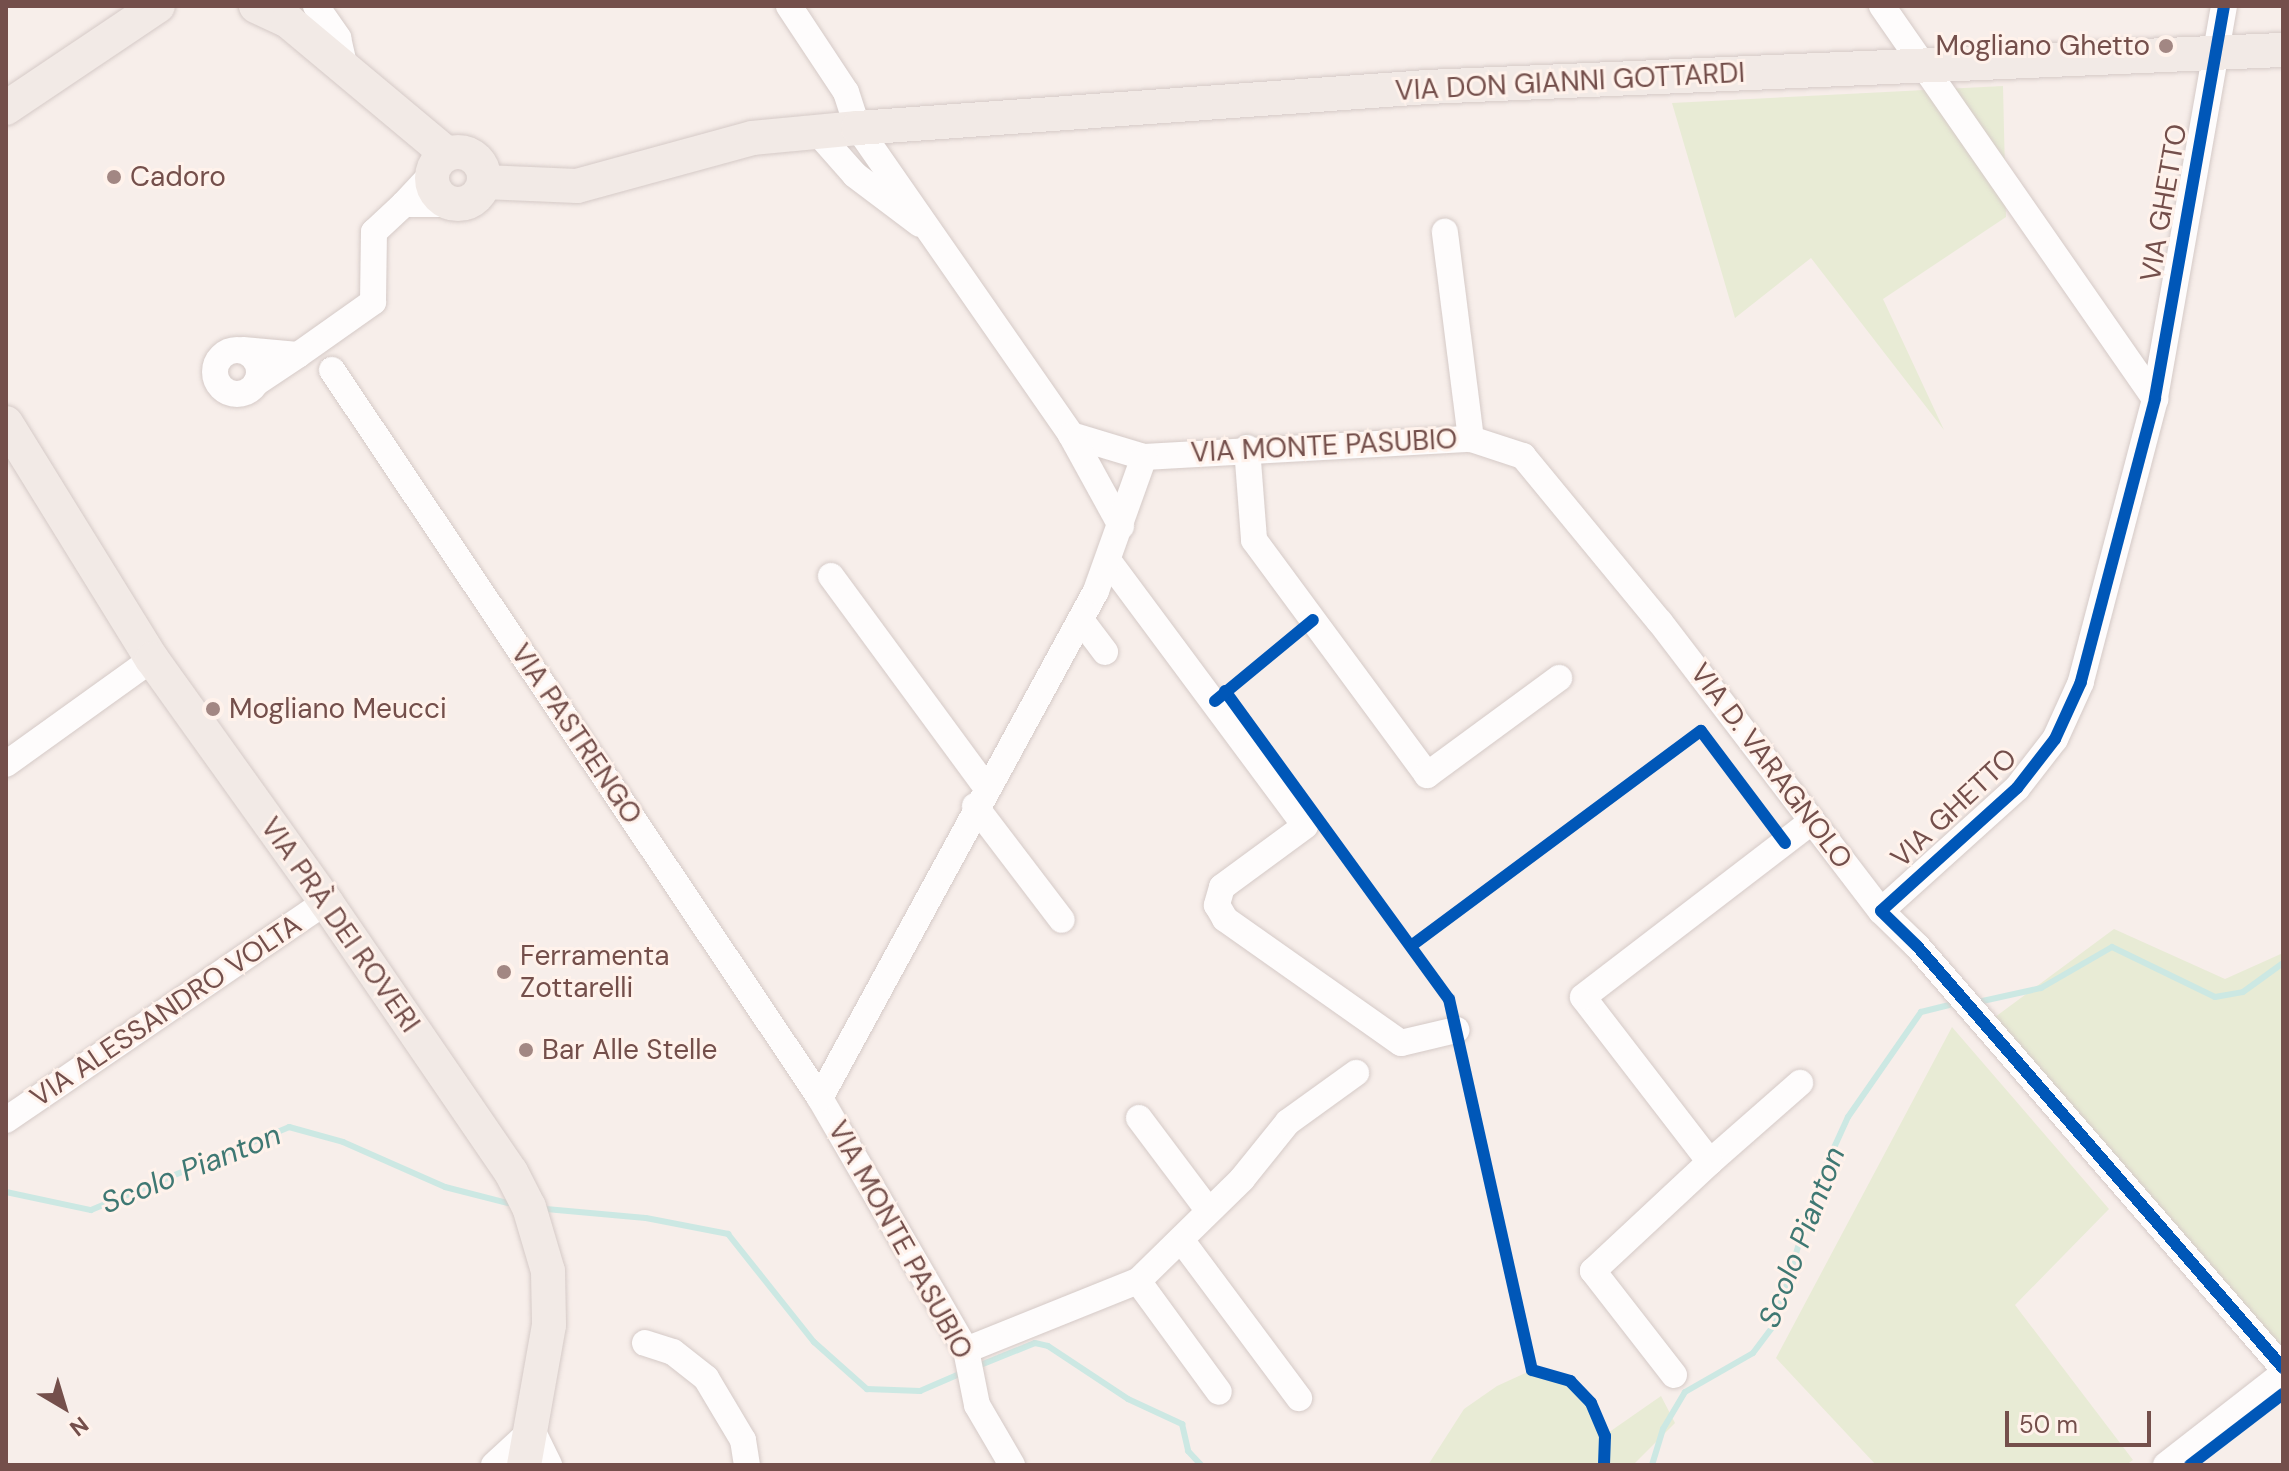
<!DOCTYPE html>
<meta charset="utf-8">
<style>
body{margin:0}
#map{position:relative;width:2289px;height:1471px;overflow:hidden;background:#f7eeea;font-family:"DM Sans",sans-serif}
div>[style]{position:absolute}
.green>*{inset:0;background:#e8ebd5}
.stream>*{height:6px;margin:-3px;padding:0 3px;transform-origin:3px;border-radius:3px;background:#cce8e3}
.roads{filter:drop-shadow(0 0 2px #d5cac7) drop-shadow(0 0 2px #d5cac7)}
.minor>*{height:26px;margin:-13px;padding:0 13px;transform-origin:13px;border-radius:13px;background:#fefcfc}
.minor>.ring{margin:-13px;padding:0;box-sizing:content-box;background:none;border:26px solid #fefcfc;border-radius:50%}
.major>*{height:34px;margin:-17px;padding:0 17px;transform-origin:17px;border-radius:17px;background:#f2eae6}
.major>.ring{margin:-17px;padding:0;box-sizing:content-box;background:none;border:34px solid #f2eae6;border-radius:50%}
.cycleway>*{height:12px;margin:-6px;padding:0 6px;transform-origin:6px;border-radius:6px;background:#0057b8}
.dots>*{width:22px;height:22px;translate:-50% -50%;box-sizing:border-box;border:4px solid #fff2eb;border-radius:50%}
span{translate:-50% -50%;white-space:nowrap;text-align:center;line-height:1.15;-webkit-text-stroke:6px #fff2eb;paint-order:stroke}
.poi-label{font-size:28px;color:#744f4b}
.right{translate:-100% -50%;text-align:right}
.left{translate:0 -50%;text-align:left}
.street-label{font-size:28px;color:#744f4b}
.water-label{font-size:30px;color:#3f7873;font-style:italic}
.frame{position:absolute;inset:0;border:8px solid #744f4b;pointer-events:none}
.north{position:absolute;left:24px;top:1367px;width:80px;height:80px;-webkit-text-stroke:6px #fff2eb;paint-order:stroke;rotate:142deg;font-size:22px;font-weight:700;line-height:32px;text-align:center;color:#744f4b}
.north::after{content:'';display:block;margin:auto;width:28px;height:36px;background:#744f4b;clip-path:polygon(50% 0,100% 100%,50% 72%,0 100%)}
.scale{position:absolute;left:2005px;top:1411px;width:146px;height:36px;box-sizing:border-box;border:4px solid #744f4b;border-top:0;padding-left:10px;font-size:24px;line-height:28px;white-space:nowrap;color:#744f4b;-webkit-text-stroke:6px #fff2eb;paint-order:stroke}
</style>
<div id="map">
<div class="green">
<i style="clip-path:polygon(2003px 86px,2006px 217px,1883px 299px,1944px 430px,1811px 258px,1735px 318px,1672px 103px)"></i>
<i style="clip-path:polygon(2114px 929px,2225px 979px,2283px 953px,2283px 1347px,2272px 1355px,1987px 1023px)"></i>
<i style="clip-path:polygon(1952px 1027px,2109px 1209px,2015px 1305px,2133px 1460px,2126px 1465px,1876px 1465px,1776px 1358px)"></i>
<i style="clip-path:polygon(1532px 1370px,1570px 1381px,1591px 1403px,1605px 1435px,1661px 1396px,1675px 1423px,1633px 1465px,1428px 1465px,1464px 1409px,1497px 1386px)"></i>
</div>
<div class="stream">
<i style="left:1978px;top:1002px;width:65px;rotate:-12.5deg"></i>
<i style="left:2041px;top:988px;width:82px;rotate:-30deg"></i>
<i style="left:2112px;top:947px;width:114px;rotate:25.9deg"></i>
<i style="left:2215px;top:997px;width:28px;rotate:-10deg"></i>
<i style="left:2243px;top:992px;width:49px;rotate:-35.9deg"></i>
<i style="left:6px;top:1192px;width:87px;rotate:12deg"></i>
<i style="left:91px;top:1210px;width:215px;rotate:-22.7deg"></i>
<i style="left:289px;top:1127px;width:56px;rotate:15.5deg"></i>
<i style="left:343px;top:1142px;width:111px;rotate:23.8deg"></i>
<i style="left:445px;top:1187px;width:65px;rotate:14.3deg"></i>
<i style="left:546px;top:1209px;width:100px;rotate:5.1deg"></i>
<i style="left:646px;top:1218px;width:84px;rotate:11deg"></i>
<i style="left:728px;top:1234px;width:138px;rotate:51.5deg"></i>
<i style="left:814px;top:1342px;width:71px;rotate:41.6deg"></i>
<i style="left:867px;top:1389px;width:53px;rotate:2.2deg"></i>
<i style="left:920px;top:1391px;width:48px;rotate:-23.4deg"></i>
<i style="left:978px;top:1366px;width:61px;rotate:-22deg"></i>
<i style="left:1035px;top:1343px;width:13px;rotate:13deg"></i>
<i style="left:1048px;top:1346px;width:96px;rotate:33.5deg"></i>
<i style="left:1128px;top:1399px;width:60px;rotate:24.8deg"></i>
<i style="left:1182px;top:1424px;width:28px;rotate:77deg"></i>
<i style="left:1188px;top:1451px;width:19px;rotate:47deg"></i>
<i style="left:1652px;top:1465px;width:38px;rotate:-73deg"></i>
<i style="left:1663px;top:1429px;width:43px;rotate:-59.3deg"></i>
<i style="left:1685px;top:1392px;width:78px;rotate:-29.8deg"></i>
<i style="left:1753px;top:1353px;width:35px;rotate:-53deg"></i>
<i style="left:1774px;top:1325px;width:146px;rotate:-72.9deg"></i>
<i style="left:1817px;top:1185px;width:75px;rotate:-65.5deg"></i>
<i style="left:1848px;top:1117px;width:128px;rotate:-55.2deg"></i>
<i style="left:1921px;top:1012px;width:30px;rotate:-14deg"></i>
</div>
<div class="roads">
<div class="minor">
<i style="left:316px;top:6px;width:39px;rotate:55deg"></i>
<i style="left:338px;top:38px;width:37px;rotate:77deg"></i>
<i style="left:789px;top:6px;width:103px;rotate:56.5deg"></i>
<i style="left:846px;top:92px;width:38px;rotate:72deg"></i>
<i style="left:858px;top:128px;width:374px;rotate:55.2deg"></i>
<i style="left:1071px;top:435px;width:76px;rotate:16.8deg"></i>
<i style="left:1144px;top:457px;width:327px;rotate:-3.2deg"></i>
<i style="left:1471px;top:439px;width:209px;rotate:-97.2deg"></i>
<i style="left:1882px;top:6px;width:479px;rotate:55.2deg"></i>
<i style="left:2224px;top:6px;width:399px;rotate:100deg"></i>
<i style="left:2155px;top:399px;width:293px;rotate:104.7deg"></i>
<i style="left:2081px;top:682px;width:63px;rotate:114.5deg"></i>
<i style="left:2055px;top:739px;width:62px;rotate:127.8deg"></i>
<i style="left:2017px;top:788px;width:183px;rotate:137.9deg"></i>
<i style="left:1881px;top:911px;width:50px;rotate:44.2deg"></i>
<i style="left:1917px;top:946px;width:559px;rotate:49.06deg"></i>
<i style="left:817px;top:132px;width:57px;rotate:48.5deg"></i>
<i style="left:855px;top:175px;width:81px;rotate:37deg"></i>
<i style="left:433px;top:173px;width:42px;rotate:133.1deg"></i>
<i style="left:404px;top:204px;width:53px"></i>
<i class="ring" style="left:215px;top:350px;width:18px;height:18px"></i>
<i style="left:243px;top:350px;width:55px;rotate:5.2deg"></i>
<i style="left:298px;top:355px;width:50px;rotate:146.3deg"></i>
<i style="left:298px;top:355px;width:92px;rotate:-35.2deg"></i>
<i style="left:373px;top:302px;width:70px;rotate:-89.2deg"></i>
<i style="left:374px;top:232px;width:41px;rotate:-43deg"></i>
<i style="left:332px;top:370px;width:876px;rotate:56.16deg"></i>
<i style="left:1071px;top:435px;width:104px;rotate:61.2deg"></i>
<i style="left:1471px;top:439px;width:55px;rotate:18.1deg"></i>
<i style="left:1523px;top:456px;width:215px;rotate:50.5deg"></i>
<i style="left:1660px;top:622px;width:364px;rotate:52.6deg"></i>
<i style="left:1247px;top:448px;width:92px;rotate:85.6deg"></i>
<i style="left:1254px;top:540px;width:292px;rotate:53.6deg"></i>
<i style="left:1427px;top:775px;width:164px;rotate:-36.3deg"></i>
<i style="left:1110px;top:563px;width:327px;rotate:53.4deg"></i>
<i style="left:1305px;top:826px;width:103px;rotate:143.7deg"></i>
<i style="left:1222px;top:887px;width:19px;rotate:106deg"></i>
<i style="left:1217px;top:905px;width:16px;rotate:60deg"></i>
<i style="left:1225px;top:919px;width:215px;rotate:35.2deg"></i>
<i style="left:1401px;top:1043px;width:57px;rotate:-13.3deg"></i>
<i style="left:831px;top:576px;width:262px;rotate:53.7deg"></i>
<i style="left:1081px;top:620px;width:40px;rotate:53deg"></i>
<i style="left:6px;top:764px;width:180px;rotate:-35.7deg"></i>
<i style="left:975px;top:806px;width:143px;rotate:52.7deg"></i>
<i style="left:1139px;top:1118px;width:115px;rotate:53.1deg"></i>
<i style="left:6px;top:1120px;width:387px;rotate:-34.3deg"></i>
<i style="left:1710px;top:1162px;width:120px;rotate:-41.3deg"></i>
<i style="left:1182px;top:1241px;width:196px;rotate:53.3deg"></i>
<i style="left:1138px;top:1281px;width:137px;rotate:53.9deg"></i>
<i style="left:645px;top:1343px;width:29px;rotate:18deg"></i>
<i style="left:673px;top:1352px;width:42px;rotate:38.2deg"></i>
<i style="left:706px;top:1378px;width:72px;rotate:59.2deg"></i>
<i style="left:743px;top:1440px;width:25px;rotate:81deg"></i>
<i style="left:966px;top:1350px;width:185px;rotate:-21.9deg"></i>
<i style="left:1138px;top:1281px;width:146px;rotate:-44.4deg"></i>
<i style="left:1242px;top:1179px;width:73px;rotate:-51.1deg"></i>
<i style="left:1288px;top:1122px;width:84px;rotate:-35.8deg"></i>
<i style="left:1674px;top:1375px;width:132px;rotate:-127.9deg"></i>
<i style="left:1593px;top:1271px;width:160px;rotate:-43deg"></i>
<i style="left:1710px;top:1162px;width:208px;rotate:-127.6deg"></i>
<i style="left:1583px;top:997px;width:289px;rotate:-37.5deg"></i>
<i style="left:494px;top:1465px;width:52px;rotate:-42.6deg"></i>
<i style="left:532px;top:1430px;width:39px;rotate:64deg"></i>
<i style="left:1012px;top:1465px;width:69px;rotate:-120.3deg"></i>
<i style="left:977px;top:1405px;width:56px;rotate:-101.3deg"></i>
<i style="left:966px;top:1350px;width:291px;rotate:-120.1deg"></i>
<i style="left:820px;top:1098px;width:577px;rotate:-61.44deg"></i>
<i style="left:1096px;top:591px;width:142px;rotate:-70.3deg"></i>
<i style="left:2166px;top:1465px;width:148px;rotate:-37.9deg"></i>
</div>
<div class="major">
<i style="left:256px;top:6px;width:35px;rotate:25deg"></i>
<i style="left:288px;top:21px;width:207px;rotate:39.9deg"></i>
<i style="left:6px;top:108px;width:183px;rotate:-33.9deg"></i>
<i class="ring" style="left:432px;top:152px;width:18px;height:18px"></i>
<i style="left:484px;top:182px;width:93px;rotate:2.5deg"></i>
<i style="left:577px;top:186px;width:181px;rotate:-15.3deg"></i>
<i style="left:752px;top:138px;width:106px;rotate:-5.4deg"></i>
<i style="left:858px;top:128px;width:570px;rotate:-4.12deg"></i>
<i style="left:1427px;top:87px;width:857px;rotate:-2.48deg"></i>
<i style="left:6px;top:423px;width:278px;rotate:58.3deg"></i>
<i style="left:152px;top:659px;width:299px;rotate:54.4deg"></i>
<i style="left:326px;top:902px;width:327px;rotate:55.6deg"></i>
<i style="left:511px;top:1172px;width:39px;rotate:63deg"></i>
<i style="left:529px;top:1207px;width:67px;rotate:73.5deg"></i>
<i style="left:548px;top:1271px;width:54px;rotate:88.9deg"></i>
<i style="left:549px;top:1325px;width:142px;rotate:100.1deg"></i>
</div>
</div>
<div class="cycleway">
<i style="left:2224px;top:6px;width:399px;rotate:100deg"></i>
<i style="left:2155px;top:399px;width:293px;rotate:104.7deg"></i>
<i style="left:2081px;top:682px;width:63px;rotate:114.5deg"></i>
<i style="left:2055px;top:739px;width:62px;rotate:127.8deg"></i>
<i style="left:2017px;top:788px;width:183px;rotate:137.9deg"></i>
<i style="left:1881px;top:911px;width:50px;rotate:44.2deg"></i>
<i style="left:1917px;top:946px;width:559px;rotate:49.06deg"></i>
<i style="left:1225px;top:691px;width:381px;rotate:54deg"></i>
<i style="left:1449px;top:999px;width:380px;rotate:77.4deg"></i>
<i style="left:1532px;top:1370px;width:40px;rotate:16deg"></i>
<i style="left:1570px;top:1381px;width:30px;rotate:46deg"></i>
<i style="left:1591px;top:1403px;width:36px;rotate:67deg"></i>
<i style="left:1605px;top:1436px;width:29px;rotate:92deg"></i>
<i style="left:1215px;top:701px;width:127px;rotate:-39.6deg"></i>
<i style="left:1411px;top:946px;width:361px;rotate:-36.6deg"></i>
<i style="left:1701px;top:731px;width:140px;rotate:53.1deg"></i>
<i style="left:2190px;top:1465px;width:117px;rotate:-37.4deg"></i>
</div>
<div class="dots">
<i style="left:2166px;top:46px;background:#a28783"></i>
<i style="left:114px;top:177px;background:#a28783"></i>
<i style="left:213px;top:709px;background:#a28783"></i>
<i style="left:504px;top:972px;background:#a28783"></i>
<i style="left:526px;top:1050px;background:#a28783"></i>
</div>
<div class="poi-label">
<span class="right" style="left:2150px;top:46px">Mogliano Ghetto</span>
<span class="left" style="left:130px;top:177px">Cadoro</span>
<span class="left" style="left:229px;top:709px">Mogliano Meucci</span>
<span class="left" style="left:520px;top:972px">Ferramenta<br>Zottarelli</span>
<span class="left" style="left:542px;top:1050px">Bar Alle Stelle</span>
</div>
<div class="street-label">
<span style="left:1570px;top:82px;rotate:-3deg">VIA DON GIANNI GOTTARDI</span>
<span style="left:2164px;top:203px;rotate:-80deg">VIA GHETTO</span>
<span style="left:1324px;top:446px;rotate:-3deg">VIA MONTE PASUBIO</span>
<span style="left:576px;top:734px;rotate:56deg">VIA PASTRENGO</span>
<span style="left:1771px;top:766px;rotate:53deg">VIA D. VARAGNOLO</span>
<span style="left:1954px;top:808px;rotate:-43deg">VIA GHETTO</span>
<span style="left:340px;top:925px;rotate:55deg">VIA PRÀ DEI ROVERI</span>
<span style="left:166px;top:1011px;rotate:-34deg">VIA ALESSANDRO VOLTA</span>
<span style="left:900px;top:1240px;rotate:61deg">VIA MONTE PASUBIO</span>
</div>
<div class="water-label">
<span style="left:191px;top:1169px;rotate:-22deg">Scolo Pianton</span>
<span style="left:1802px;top:1237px;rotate:-69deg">Scolo Pianton</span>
</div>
<div class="frame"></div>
<div class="north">N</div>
<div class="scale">50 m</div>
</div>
